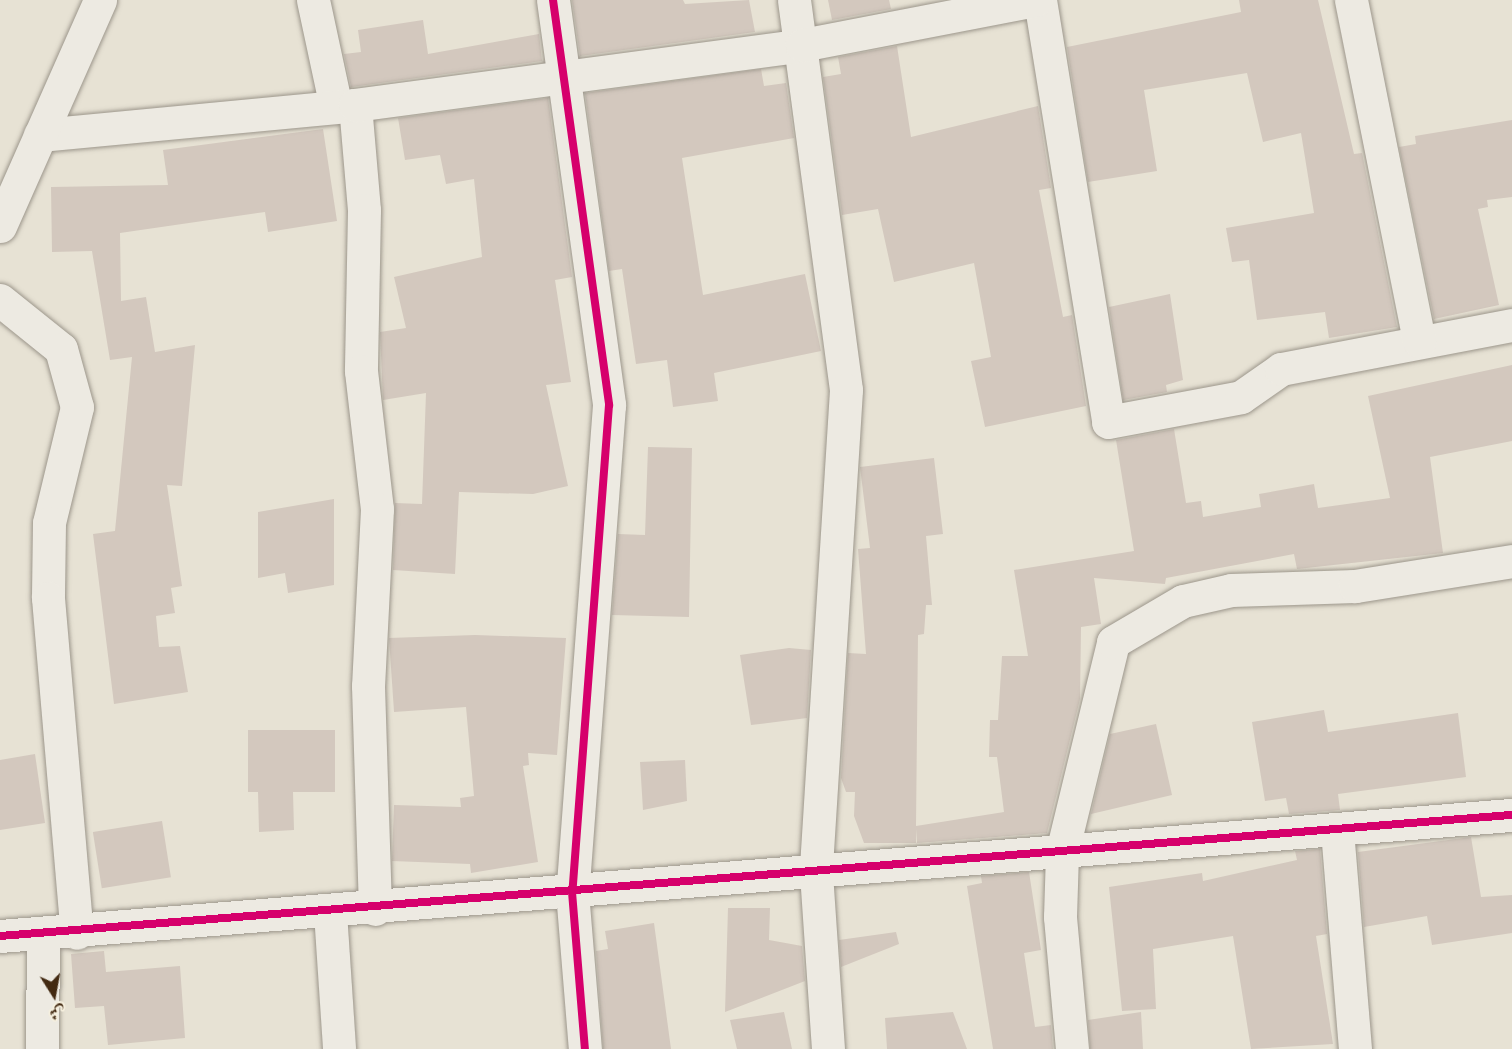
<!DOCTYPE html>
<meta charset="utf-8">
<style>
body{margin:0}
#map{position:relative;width:1512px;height:1049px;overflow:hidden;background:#e7e2d4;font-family:"IM FELL Great Primer",Amiri,serif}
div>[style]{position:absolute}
.building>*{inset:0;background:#d3c8be;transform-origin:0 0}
.roads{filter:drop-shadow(0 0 2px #9c968b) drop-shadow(0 0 2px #9c968b)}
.street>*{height:33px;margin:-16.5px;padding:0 16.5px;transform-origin:16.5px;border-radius:16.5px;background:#edeae2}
.cycleway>*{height:8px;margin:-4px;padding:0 4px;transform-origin:4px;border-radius:4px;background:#d6006c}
span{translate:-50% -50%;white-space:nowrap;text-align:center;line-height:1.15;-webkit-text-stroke:5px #f5efde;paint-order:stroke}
.north{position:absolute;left:24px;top:965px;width:60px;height:60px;-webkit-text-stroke:4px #f5efde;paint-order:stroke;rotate:169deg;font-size:16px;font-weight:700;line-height:24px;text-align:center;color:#432a12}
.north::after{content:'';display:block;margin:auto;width:21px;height:27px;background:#432a12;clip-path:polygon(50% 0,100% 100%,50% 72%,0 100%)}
</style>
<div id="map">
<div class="building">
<i style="clip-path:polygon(572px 0,683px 0,685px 4px,749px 0,755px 32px,580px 56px)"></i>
<i style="clip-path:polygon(828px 0,889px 0,891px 9px,832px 20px)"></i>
<i style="clip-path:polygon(1239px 0,1318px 0,1354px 154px,1362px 153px,1397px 327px,1329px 338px,1325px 312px,1257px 320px,1249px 260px,1232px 262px,1226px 228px,1314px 213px,1301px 133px,1263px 142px,1247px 73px,1144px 90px,1157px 171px,1088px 182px,1067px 47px,1241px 12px)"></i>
<i style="clip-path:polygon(423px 20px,428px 54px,539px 34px,542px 61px,351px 87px,344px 54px,361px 52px,358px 30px)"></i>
<i style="clip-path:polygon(897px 46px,911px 137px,1038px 106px,1051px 188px,1039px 190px,1063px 317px,1072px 315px,1086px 406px,985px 427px,971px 361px,991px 357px,974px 263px,894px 282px,878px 209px,842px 215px,823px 77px,841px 74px,838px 57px)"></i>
<i style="clip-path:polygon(761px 69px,764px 86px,786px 83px,794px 138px,682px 158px,703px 295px,805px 274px,821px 351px,714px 373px,718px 401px,673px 407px,667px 360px,636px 364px,622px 269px,609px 271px,585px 93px)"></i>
<i style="clip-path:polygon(548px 98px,572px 277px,555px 280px,571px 382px,546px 385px,568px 486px,533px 494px,459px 492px,455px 574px,393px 570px,395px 503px,422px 504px,426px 393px,383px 400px,380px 332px,406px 328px,394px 277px,482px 257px,474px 179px,446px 184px,440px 155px,405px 160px,398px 118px)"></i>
<i style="clip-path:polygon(1512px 120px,1512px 197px,1487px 200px,1488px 207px,1478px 209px,1499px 305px,1434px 319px,1399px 147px,1416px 144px,1415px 136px)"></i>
<i style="clip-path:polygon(323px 129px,337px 221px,268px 232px,265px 212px,120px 233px,121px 301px,146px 297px,155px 352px,195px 345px,182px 486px,167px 485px,182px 586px,171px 588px,175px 613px,156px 616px,159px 647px,180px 646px,188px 692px,114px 704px,93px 534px,115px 531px,132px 357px,110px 360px,92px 251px,52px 252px,51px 187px,168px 185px,163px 150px)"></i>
<i style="clip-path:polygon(1170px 294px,1183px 380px,1166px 385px,1167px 392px,1123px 400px,1109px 307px)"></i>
<i style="clip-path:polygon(1512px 365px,1512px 441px,1430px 457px,1443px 553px,1297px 569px,1294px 554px,1166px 578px,1165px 584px,1094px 578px,1101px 624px,1081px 627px,1080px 699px,1047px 833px,917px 843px,916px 829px,916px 843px,864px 843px,854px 816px,855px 792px,846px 792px,841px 778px,848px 653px,866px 654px,858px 549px,870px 548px,860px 467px,934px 458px,943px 534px,926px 536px,932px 605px,926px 605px,924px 634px,918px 635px,916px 826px,1004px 812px,997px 757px,989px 757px,990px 720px,998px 720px,1002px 656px,1028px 656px,1014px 570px,1134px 551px,1116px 440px,1174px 429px,1186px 503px,1201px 501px,1203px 517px,1261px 507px,1259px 494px,1314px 484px,1318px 508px,1390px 498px,1368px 396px)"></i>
<i style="clip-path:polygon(648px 447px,692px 448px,689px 617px,612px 615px,618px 534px,645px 535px)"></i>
<i style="clip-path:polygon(334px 499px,334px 585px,288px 593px,285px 573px,258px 578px,258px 512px)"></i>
<i style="clip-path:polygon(475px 635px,566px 638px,557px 755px,528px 753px,529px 765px,523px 766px,538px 862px,471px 873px,470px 864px,392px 861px,394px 805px,461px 807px,460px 798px,474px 796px,466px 707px,394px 712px,389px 638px)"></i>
<i style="clip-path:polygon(789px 648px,811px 650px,807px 718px,751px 725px,740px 655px)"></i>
<i style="clip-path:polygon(1324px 710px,1328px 732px,1458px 713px,1466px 777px,1338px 794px,1340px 810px,1289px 814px,1286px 798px,1265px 801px,1252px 722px)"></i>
<i style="clip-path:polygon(1156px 724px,1172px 795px,1091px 814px,1110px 734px)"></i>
<i style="clip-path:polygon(248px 730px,335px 730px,335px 792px,293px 792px,294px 830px,259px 832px,258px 792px,248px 792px)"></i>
<i style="clip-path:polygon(35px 754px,45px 823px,0 830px,0 760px)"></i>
<i style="clip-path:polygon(685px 760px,687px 801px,643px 810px,640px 762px)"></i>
<i style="left:162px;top:821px;width:57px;height:70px;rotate:81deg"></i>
<i style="clip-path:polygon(1471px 837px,1481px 897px,1512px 895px,1512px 933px,1432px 945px,1427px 916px,1364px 927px,1358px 852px)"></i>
<i style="clip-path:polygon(1320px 849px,1327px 934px,1316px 936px,1333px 1044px,1251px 1049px,1233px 936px,1153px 949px,1156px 1009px,1122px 1011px,1109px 887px,1202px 873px,1203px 881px,1297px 860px,1295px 851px)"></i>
<i style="clip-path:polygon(1029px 872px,1041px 950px,1024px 953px,1035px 1027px,1051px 1025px,1053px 1049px,993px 1049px,967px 886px,982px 883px,981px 876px)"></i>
<i style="clip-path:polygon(728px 908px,770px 908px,769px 940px,802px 946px,805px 981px,725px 1012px)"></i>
<i style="clip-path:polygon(654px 923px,671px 1049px,603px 1049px,596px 951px,608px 949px,605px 931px)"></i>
<i style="clip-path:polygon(896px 932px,899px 944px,841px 967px,839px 940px)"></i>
<i style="clip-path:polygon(104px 951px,106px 972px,180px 966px,185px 1038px,108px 1045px,104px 1006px,75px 1008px,71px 954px)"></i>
<i style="clip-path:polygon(784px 1012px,792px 1049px,737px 1049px,730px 1020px)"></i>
<i style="clip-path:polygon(953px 1012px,967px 1049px,887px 1049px,885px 1018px)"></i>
<i style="clip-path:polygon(1141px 1012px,1143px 1049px,1090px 1049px,1088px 1020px)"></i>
</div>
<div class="roads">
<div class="street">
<i style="left:313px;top:0;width:109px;rotate:77.9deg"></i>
<i style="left:553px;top:0;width:409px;rotate:82.1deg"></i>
<i style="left:609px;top:405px;width:488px;rotate:94.3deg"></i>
<i style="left:572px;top:892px;width:158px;rotate:85.3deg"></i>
<i style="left:794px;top:0;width:393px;rotate:82.4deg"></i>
<i style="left:846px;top:390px;width:484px;rotate:93.6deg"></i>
<i style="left:816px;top:873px;width:176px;rotate:86.1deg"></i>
<i style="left:1040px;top:0;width:427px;rotate:80.8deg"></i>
<i style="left:1108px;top:422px;width:135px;rotate:-10.6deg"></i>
<i style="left:1241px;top:397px;width:49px;rotate:-35deg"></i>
<i style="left:1281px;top:369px;width:235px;rotate:-10.8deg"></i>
<i style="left:1351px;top:0;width:348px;rotate:78.7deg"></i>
<i style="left:355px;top:105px;width:105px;rotate:85.1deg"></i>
<i style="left:364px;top:210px;width:161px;rotate:91.1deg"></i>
<i style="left:361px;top:371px;width:139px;rotate:83.4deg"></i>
<i style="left:377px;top:509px;width:177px;rotate:92.9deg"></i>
<i style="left:368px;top:686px;width:223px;rotate:88.2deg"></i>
<i style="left:40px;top:135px;width:316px;rotate:-5.4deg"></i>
<i style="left:355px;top:105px;width:451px;rotate:-7.6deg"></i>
<i style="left:802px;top:45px;width:238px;rotate:-10.9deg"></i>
<i style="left:0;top:226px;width:247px;rotate:-66.1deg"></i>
<i style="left:0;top:300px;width:78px;rotate:38.8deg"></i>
<i style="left:61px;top:349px;width:60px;rotate:74.6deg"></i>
<i style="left:77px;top:407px;width:119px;rotate:103.6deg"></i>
<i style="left:49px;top:523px;width:75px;rotate:90.8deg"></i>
<i style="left:48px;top:598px;width:336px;rotate:85.1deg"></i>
<i style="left:1337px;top:830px;width:220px;rotate:85.3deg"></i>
<i style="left:330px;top:912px;width:137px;rotate:86.2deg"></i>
<i style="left:0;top:936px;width:1517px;rotate:-4.58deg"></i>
<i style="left:42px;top:1049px;width:114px;rotate:-89.5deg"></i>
<i style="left:1072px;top:1049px;width:133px;rotate:-95.2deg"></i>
<i style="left:1060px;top:917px;width:65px;rotate:-88.2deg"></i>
<i style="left:1062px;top:852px;width:216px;rotate:-76.3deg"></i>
<i style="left:1113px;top:642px;width:81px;rotate:-30.4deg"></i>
<i style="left:1183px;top:601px;width:49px;rotate:-12.9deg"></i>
<i style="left:1231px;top:590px;width:124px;rotate:-1.8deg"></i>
<i style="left:1355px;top:586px;width:159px;rotate:-9deg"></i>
</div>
</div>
<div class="cycleway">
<i style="left:553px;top:0;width:409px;rotate:82.1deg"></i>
<i style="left:609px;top:405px;width:488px;rotate:94.3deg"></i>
<i style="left:572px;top:892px;width:158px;rotate:85.3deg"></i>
<i style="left:0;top:936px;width:1517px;rotate:-4.58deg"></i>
</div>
<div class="north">ش</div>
</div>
